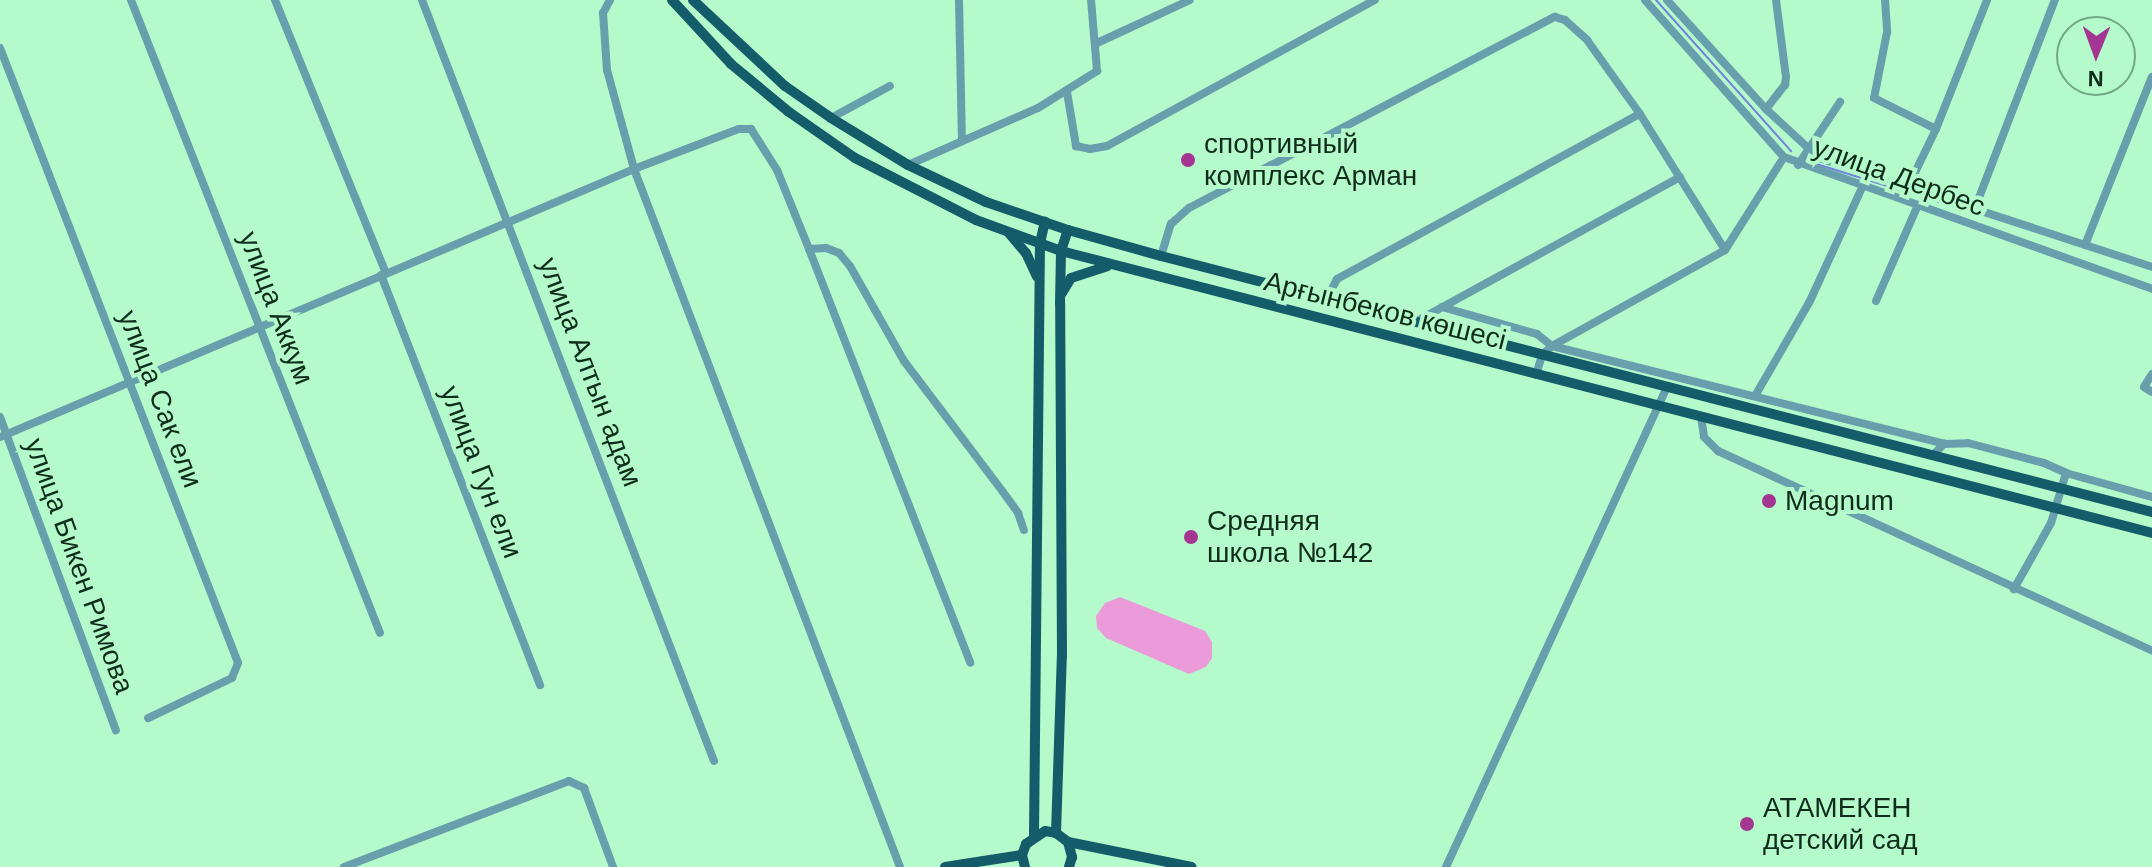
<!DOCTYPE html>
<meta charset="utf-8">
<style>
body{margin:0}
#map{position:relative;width:2152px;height:867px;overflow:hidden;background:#b4facb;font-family:Arial,sans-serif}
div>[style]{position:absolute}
.green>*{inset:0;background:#eb9ada}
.stream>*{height:2px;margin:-1px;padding:0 1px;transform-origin:1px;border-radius:1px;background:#7382dd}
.minor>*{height:8px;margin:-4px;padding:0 4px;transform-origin:4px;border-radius:4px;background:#679fac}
.major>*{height:10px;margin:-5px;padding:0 5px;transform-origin:5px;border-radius:5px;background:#155c6a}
.dots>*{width:22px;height:22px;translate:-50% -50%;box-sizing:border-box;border:4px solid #b4facb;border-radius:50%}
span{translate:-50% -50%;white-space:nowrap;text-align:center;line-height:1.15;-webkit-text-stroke:8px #b4facb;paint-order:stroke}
.poi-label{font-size:28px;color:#102d1c}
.left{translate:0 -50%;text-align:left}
.street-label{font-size:28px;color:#102d1c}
.north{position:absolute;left:2056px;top:16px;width:80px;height:80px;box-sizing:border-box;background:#b4facb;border:2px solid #72a885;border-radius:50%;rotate:181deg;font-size:22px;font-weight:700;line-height:32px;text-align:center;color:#102d1c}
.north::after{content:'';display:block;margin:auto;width:28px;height:36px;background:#a43593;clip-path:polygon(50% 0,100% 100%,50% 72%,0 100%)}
</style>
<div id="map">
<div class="green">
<i style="clip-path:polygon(1120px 597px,1205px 631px,1212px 642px,1212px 658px,1206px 667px,1189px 674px,1106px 638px,1097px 628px,1096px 616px,1105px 603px)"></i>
</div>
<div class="stream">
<i style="left:1656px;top:0;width:203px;rotate:48.2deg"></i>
<i style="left:1810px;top:162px;width:175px;rotate:17.3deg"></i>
</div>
<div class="minor">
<i style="left:131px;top:0;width:680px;rotate:68.53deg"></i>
<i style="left:275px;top:0;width:295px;rotate:67.9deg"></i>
<i style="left:422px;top:0;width:815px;rotate:69.01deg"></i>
<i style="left:610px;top:0;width:15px;rotate:118deg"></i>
<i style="left:603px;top:13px;width:57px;rotate:86deg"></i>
<i style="left:607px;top:70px;width:103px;rotate:74.7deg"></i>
<i style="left:634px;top:169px;width:747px;rotate:69.14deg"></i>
<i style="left:959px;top:0;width:138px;rotate:88.8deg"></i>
<i style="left:1645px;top:0;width:210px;rotate:48.5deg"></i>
<i style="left:1784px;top:157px;width:391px;rotate:19.7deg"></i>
<i style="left:1667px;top:0;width:147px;rotate:47.8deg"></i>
<i style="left:1766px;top:109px;width:72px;rotate:42.8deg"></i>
<i style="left:1819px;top:158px;width:350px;rotate:18.1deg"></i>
<i style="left:1885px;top:0;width:32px;rotate:86deg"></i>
<i style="left:1887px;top:32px;width:67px;rotate:101.1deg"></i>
<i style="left:1874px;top:98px;width:69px;rotate:26.6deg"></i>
<i style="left:1097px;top:43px;width:102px;rotate:-24.8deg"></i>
<i style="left:0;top:48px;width:659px;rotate:68.84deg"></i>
<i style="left:238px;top:663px;width:16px;rotate:112deg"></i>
<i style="left:232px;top:678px;width:93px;rotate:154.5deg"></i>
<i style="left:1067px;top:92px;width:55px;rotate:80.5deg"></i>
<i style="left:1076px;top:146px;width:14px;rotate:12deg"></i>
<i style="left:1090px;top:149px;width:17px;rotate:-10deg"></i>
<i style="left:1107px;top:146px;width:305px;rotate:-28.6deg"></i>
<i style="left:1766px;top:109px;width:31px;rotate:-52deg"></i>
<i style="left:1785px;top:85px;width:8px;rotate:-83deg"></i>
<i style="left:1786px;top:77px;width:78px;rotate:-97.4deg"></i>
<i style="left:831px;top:118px;width:67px;rotate:-28.5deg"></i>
<i style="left:908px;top:165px;width:142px;rotate:-23.7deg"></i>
<i style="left:1038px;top:108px;width:70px;rotate:-32.1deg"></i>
<i style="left:1097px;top:71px;width:71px;rotate:-94.8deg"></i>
<i style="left:1798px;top:165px;width:76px;rotate:-56.3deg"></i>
<i style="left:1908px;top:187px;width:64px;rotate:-64.2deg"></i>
<i style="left:1936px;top:129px;width:139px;rotate:-68.4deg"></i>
<i style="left:1975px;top:208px;width:223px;rotate:-69deg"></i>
<i style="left:2085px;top:245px;width:181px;rotate:-68.3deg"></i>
<i style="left:809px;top:249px;width:17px;rotate:-3deg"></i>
<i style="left:826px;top:248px;width:14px;rotate:21deg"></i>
<i style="left:839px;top:253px;width:17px;rotate:50deg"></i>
<i style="left:850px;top:266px;width:109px;rotate:60.4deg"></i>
<i style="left:904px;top:361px;width:164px;rotate:52.9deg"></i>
<i style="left:1003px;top:492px;width:26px;rotate:54deg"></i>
<i style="left:1018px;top:513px;width:18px;rotate:71deg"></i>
<i style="left:1161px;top:256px;width:34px;rotate:-73deg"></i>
<i style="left:1171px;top:224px;width:24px;rotate:-42deg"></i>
<i style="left:1189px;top:208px;width:413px;rotate:-27.6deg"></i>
<i style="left:1555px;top:17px;width:10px;rotate:17deg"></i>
<i style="left:1565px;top:20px;width:30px;rotate:42deg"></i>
<i style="left:1587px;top:40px;width:91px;rotate:54.4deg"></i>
<i style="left:1640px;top:114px;width:160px;rotate:58deg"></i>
<i style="left:381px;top:275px;width:440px;rotate:68.8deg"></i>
<i style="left:1327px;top:298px;width:21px;rotate:-62deg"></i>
<i style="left:1337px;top:279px;width:345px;rotate:-28.6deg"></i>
<i style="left:1876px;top:301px;width:103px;rotate:-66.4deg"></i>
<i style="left:1442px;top:307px;width:99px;rotate:15.9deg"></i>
<i style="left:1537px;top:334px;width:19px;rotate:39deg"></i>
<i style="left:1552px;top:346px;width:404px;rotate:14deg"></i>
<i style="left:1417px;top:321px;width:300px;rotate:-28.7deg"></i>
<i style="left:2152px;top:374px;width:15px;rotate:122deg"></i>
<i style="left:2144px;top:387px;width:9px;rotate:32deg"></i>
<i style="left:1536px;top:375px;width:21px;rotate:-73deg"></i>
<i style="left:1542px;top:355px;width:13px;rotate:-42deg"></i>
<i style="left:1552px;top:346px;width:198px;rotate:-29deg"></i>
<i style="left:1725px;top:250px;width:110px;rotate:-57.6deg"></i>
<i style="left:1755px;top:396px;width:108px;rotate:-59.9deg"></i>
<i style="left:1809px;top:303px;width:127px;rotate:-65.3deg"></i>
<i style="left:0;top:417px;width:334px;rotate:69.7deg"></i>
<i style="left:1701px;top:417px;width:20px;rotate:81deg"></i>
<i style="left:1704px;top:437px;width:20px;rotate:45deg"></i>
<i style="left:1718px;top:451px;width:478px;rotate:24.7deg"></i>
<i style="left:0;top:437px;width:688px;rotate:-22.91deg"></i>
<i style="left:634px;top:169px;width:112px;rotate:-20.9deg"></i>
<i style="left:739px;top:129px;width:12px"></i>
<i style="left:751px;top:129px;width:49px;rotate:57.6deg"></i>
<i style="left:777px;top:170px;width:85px;rotate:67.9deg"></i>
<i style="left:809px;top:249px;width:444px;rotate:68.7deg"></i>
<i style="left:1933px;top:455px;width:16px;rotate:-45deg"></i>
<i style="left:1944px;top:444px;width:24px;rotate:-2deg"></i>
<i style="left:1968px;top:443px;width:79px;rotate:14.7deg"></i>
<i style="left:2044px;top:463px;width:24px;rotate:24deg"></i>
<i style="left:2066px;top:473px;width:52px;rotate:106.7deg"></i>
<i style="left:2051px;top:523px;width:76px;rotate:119.3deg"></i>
<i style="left:2066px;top:473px;width:89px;rotate:15.6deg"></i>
<i style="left:344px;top:867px;width:241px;rotate:-20.9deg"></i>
<i style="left:569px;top:781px;width:17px;rotate:25deg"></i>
<i style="left:584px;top:788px;width:84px;rotate:69.8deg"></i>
<i style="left:1446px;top:867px;width:528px;rotate:-65.28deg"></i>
</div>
<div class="major">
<i style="left:672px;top:0;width:87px;rotate:47.3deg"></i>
<i style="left:731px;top:64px;width:75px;rotate:39.6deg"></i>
<i style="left:789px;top:112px;width:80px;rotate:34.9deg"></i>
<i style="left:855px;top:158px;width:136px;rotate:27.1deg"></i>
<i style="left:976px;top:220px;width:90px;rotate:20deg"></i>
<i style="left:1061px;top:251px;width:1127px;rotate:14.49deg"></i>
<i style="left:693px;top:0;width:126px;rotate:43.1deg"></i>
<i style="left:785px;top:86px;width:56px;rotate:34.8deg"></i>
<i style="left:831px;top:118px;width:90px;rotate:31.4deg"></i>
<i style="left:908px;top:165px;width:86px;rotate:25.4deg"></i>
<i style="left:986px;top:202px;width:87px;rotate:18.9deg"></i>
<i style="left:1068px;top:230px;width:97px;rotate:15.6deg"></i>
<i style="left:1161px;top:256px;width:1024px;rotate:14.48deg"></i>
<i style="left:1009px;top:233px;width:26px;rotate:50deg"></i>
<i style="left:1026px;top:253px;width:26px;rotate:65deg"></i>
<i style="left:1062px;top:293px;width:17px;rotate:-59deg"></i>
<i style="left:1071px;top:278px;width:38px;rotate:-18deg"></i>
<i style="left:1056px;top:833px;width:177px;rotate:-88.1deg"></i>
<i style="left:1062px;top:656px;width:353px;rotate:-90.3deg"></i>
<i style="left:1060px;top:303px;width:52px;rotate:-88.9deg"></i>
<i style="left:1061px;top:251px;width:22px;rotate:-72deg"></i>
<i style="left:1034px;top:835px;width:592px;rotate:-89.42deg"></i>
<i style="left:1040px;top:243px;width:22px;rotate:-77deg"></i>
<i style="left:1068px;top:842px;width:126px;rotate:11.4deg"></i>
<i style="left:945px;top:867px;width:78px;rotate:-8.9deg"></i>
<i style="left:1025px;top:867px;width:12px;rotate:-104deg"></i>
<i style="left:1022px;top:855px;width:12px;rotate:-70deg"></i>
<i style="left:1026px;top:844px;width:23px;rotate:-34deg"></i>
<i style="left:1045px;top:831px;width:11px;rotate:10deg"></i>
<i style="left:1056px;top:833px;width:15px;rotate:37deg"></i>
<i style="left:1068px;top:842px;width:16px;rotate:75deg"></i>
<i style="left:1072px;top:857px;width:10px;rotate:107deg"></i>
</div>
<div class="dots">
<i style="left:1188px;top:160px;background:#a43593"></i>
<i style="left:1769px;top:501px;background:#a43593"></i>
<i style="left:1191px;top:537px;background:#a43593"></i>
<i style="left:1747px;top:824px;background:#a43593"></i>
</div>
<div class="poi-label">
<span class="left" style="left:1204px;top:160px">спортивный<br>комплекс Арман</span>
<span class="left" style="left:1785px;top:501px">Magnum</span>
<span class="left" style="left:1207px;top:537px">Средняя<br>школа №142</span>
<span class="left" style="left:1763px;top:824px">АТАМЕКЕН<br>детский сад</span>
</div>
<div class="street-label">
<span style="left:1899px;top:177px;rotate:20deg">улица Дербес</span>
<span style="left:276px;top:308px;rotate:69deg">улица Аккум</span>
<span style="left:1385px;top:311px;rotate:14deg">Арғынбеков көшесі</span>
<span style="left:590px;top:372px;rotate:69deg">улица Алтын адам</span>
<span style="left:160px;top:399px;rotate:69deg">улица Сак ели</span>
<span style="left:481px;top:472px;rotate:69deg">улица Гун ели</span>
<span style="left:79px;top:566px;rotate:70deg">улица Бикен Римова</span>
</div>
<div class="north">N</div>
</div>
